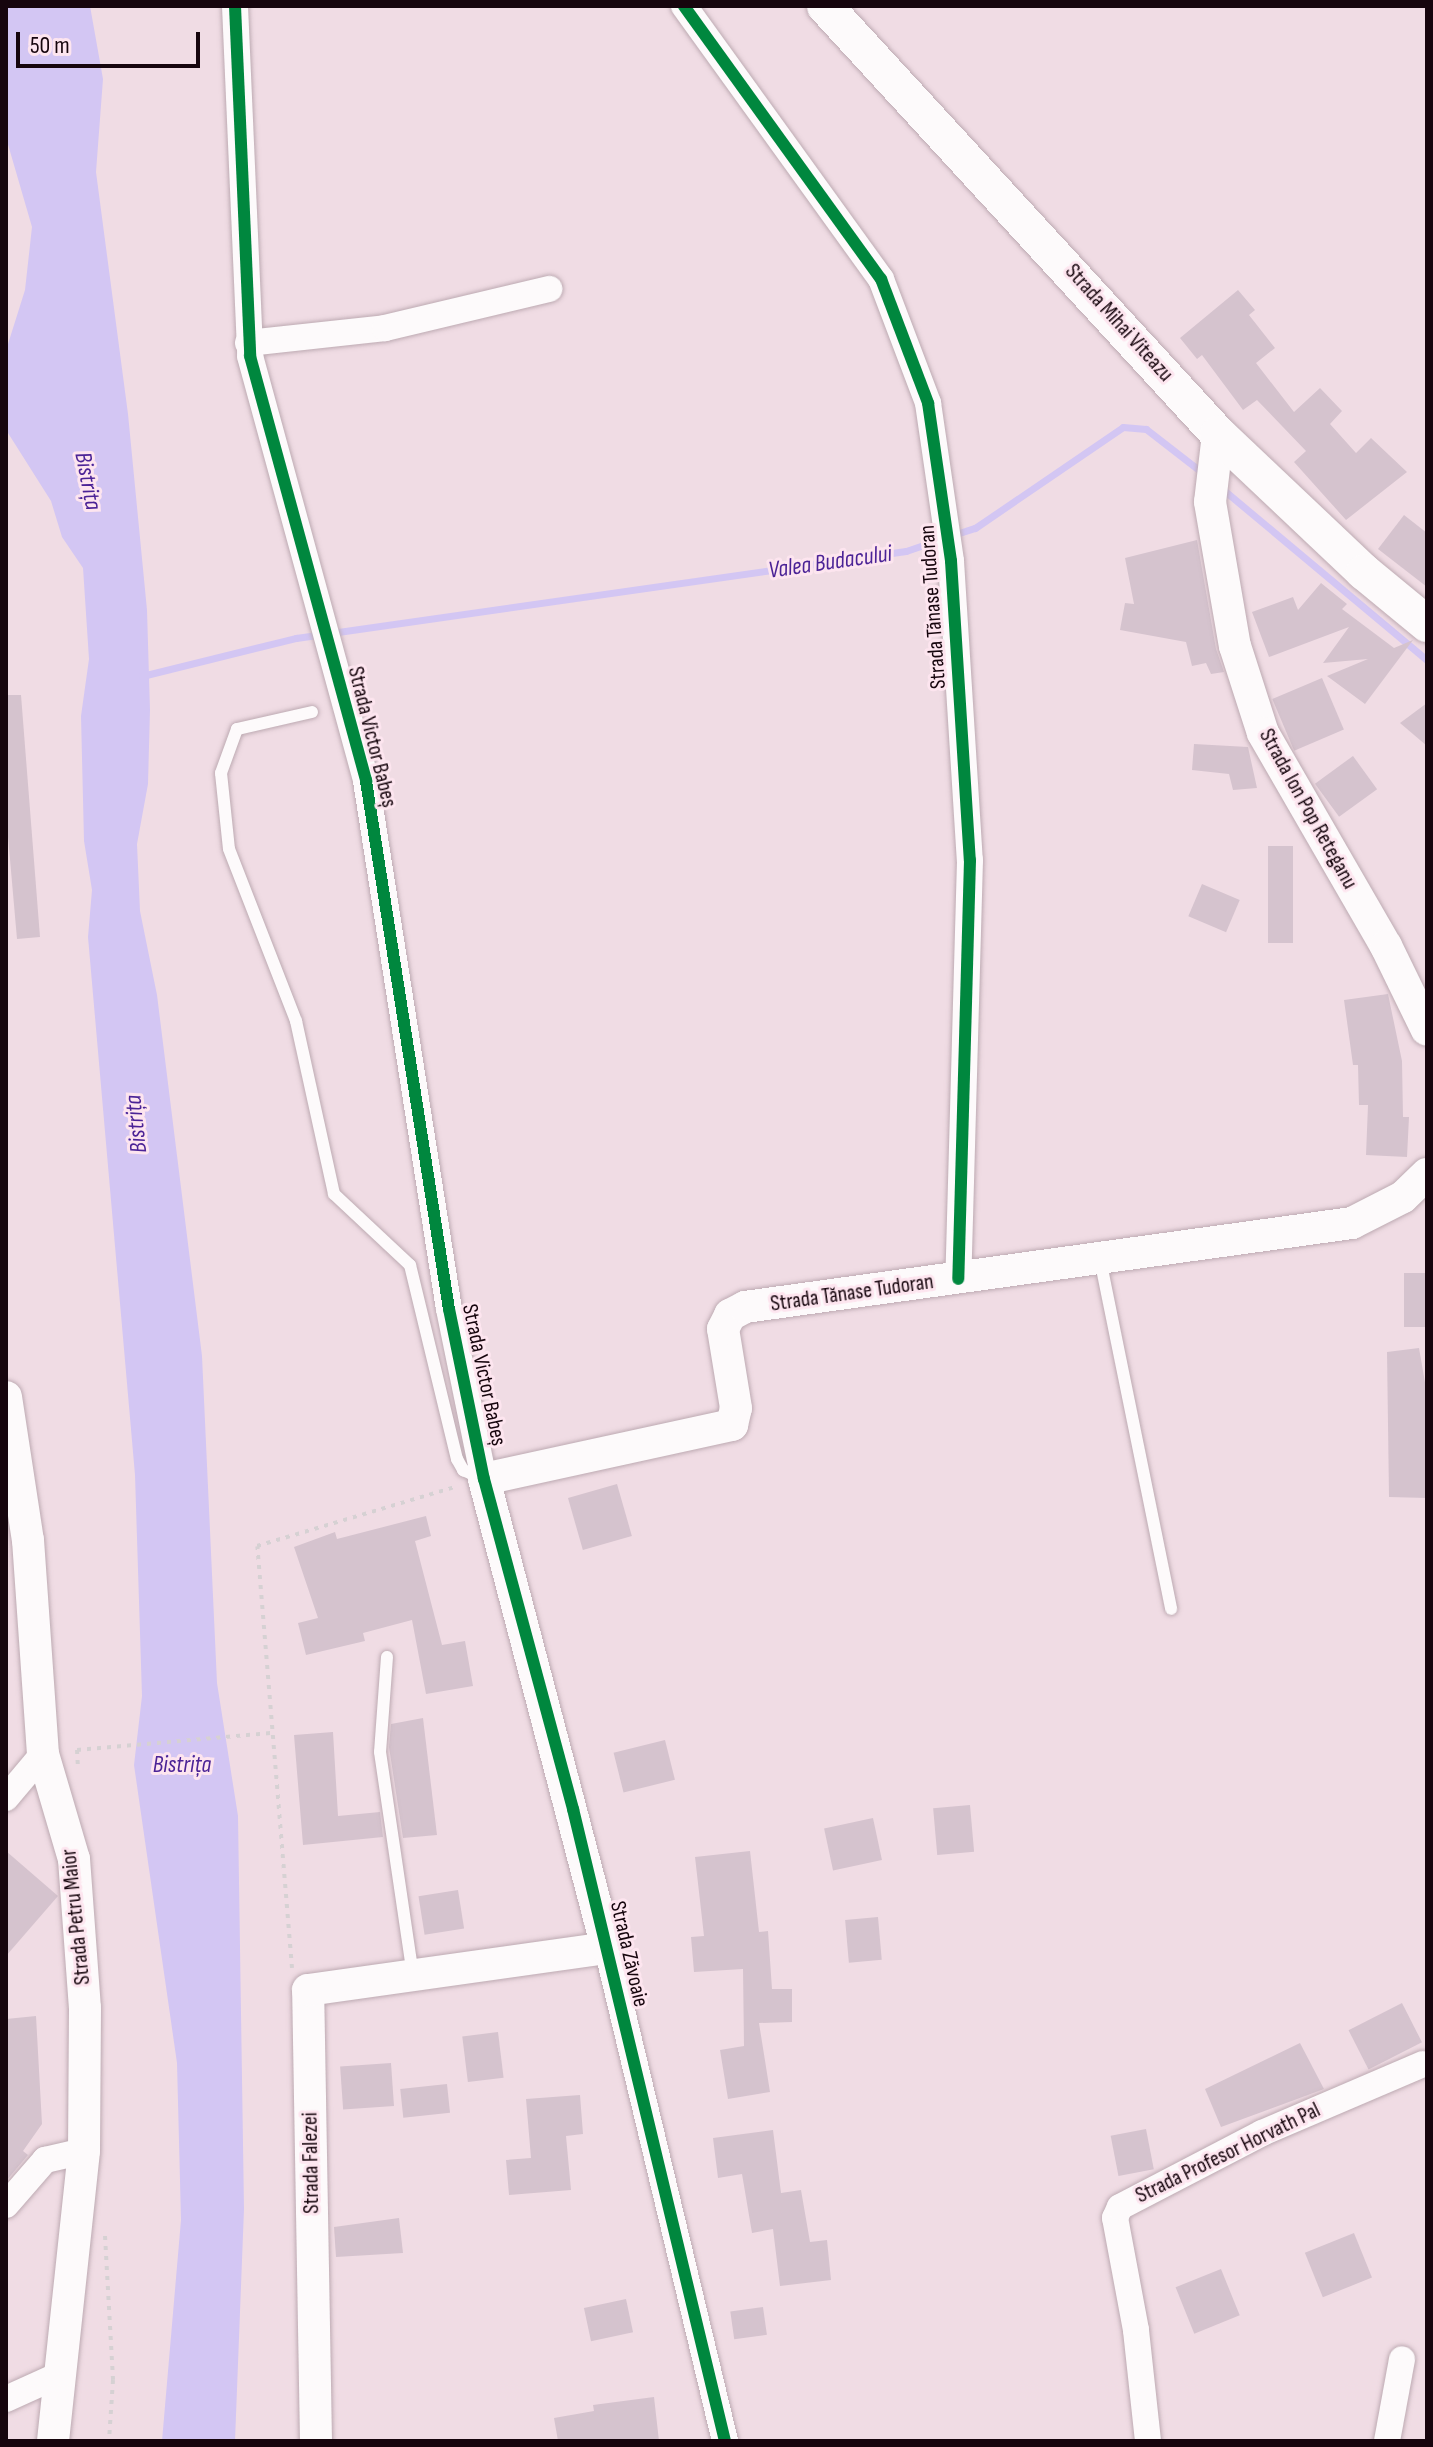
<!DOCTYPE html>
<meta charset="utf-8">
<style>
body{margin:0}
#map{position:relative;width:1433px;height:2447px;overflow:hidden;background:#f0dce4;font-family:"Sofia Sans Condensed",sans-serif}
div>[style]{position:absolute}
.water>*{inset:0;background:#d3c6f3}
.stream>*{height:7px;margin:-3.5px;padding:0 3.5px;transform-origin:3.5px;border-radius:3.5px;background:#d3c6f3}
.building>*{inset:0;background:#d5c3ce;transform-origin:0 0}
.path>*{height:4px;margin-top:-2px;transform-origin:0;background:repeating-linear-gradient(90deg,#d6d1d3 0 4px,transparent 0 10px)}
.roads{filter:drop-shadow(0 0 2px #bdaab2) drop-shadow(0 0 2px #bdaab2)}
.service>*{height:12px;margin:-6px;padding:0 6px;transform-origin:6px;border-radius:6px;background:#fdfafb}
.minor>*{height:26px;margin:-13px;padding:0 13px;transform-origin:13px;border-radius:13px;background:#fdfafb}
.tertiary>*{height:32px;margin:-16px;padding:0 16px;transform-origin:16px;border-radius:16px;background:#fdfafb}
.secondary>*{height:36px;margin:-18px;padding:0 18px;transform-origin:18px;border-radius:18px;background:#fdfafb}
.cycleway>*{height:12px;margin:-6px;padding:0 6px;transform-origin:6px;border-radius:6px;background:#00873e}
span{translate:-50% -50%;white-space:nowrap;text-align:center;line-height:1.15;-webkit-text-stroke:6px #fde5ef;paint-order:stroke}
.street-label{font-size:22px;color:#16050d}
.water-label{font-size:24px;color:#4b2396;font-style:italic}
.frame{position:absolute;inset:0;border:8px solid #16050d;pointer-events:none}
.scale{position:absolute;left:16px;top:32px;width:184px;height:36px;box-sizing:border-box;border:4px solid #16050d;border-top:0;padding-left:10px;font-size:24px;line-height:28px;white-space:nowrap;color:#16050d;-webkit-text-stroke:6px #fde5ef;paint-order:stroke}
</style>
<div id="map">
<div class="water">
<i style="clip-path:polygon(6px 6px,90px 6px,103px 79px,96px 172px,128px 414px,147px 610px,150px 710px,148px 784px,137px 844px,140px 911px,157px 995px,202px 1356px,217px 1683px,238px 1816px,244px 2209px,235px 2441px,162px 2441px,181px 2220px,177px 2063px,134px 1765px,142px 1696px,135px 1475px,88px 937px,92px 890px,84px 841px,81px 716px,89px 659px,83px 568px,62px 537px,51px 501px,8px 433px,8px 344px,25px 290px,32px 227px,7px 141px)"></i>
</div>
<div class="stream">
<i style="left:1220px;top:487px;width:270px;rotate:39.9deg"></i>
<i style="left:953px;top:535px;width:23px;rotate:-18deg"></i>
<i style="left:975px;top:528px;width:179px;rotate:-34.3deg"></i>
<i style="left:1123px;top:427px;width:23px;rotate:5deg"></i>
<i style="left:1146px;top:429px;width:73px;rotate:37.8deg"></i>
<i style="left:142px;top:676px;width:159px;rotate:-13.9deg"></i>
<i style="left:296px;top:638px;width:616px;rotate:-8.12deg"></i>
<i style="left:906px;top:551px;width:37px;rotate:-19deg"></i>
</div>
<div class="building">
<i style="clip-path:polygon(1238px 290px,1255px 310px,1249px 315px,1275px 348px,1256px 363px,1294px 412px,1320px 388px,1342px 411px,1330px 424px,1356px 453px,1371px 438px,1407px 472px,1346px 520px,1294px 462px,1306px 451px,1257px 400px,1243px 410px,1202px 355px,1197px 359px,1180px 338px)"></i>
<i style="clip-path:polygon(1404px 515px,1427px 533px,1427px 587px,1378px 549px)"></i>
<i style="clip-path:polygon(1197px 540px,1216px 649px,1224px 672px,1211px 674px,1206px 663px,1192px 666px,1186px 642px,1120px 630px,1125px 603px,1134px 604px,1125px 558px)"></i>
<i style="clip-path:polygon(1321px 583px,1347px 604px,1342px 609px,1394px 648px,1413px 640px,1365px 704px,1327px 676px,1368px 659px,1323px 663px,1349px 627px,1269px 657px,1252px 612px,1293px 597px,1298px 610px)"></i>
<i style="left:1322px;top:678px;width:56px;height:54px;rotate:67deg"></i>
<i style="clip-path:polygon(6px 695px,21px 695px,40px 937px,17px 939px,6px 814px)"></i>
<i style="clip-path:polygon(1427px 703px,1427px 746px,1400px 723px)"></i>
<i style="clip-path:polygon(1194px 744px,1248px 747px,1257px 788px,1233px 790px,1229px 774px,1192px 770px)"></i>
<i style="left:1353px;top:756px;width:41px;height:47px;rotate:54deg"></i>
<i style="left:1268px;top:846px;width:25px;height:97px"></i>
<i style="left:1202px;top:884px;width:41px;height:35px;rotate:23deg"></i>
<i style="clip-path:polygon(1388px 994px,1402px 1061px,1403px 1117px,1409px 1117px,1407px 1157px,1366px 1155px,1368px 1105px,1359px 1105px,1358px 1065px,1353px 1065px,1344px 1000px)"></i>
<i style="left:1427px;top:1273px;width:54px;height:23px;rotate:90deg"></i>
<i style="clip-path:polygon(1419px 1348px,1427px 1394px,1427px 1498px,1389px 1497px,1387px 1352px)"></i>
<i style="left:617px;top:1484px;width:54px;height:51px;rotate:74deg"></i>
<i style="clip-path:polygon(426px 1516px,431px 1536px,415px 1541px,442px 1645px,465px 1641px,473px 1686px,426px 1694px,412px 1620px,363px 1633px,365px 1641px,306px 1655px,298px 1623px,318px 1618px,294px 1547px,335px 1532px,337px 1539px)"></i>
<i style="clip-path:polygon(423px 1718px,437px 1835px,403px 1838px,389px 1747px,391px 1724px)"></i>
<i style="clip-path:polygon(333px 1732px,338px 1816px,380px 1812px,383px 1837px,303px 1845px,294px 1735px)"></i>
<i style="left:665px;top:1740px;width:41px;height:53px;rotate:76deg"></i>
<i style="left:970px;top:1805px;width:47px;height:37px;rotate:85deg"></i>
<i style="left:873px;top:1818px;width:43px;height:50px;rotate:78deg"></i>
<i style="clip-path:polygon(6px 1851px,58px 1896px,6px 1956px)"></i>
<i style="clip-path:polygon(750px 1851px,759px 1932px,768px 1931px,772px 1989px,792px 1989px,792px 2022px,759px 2023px,770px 2092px,728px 2099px,720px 2050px,744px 2046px,743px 1969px,694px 1972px,691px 1937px,704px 1936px,695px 1857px)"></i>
<i style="left:458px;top:1890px;width:39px;height:40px;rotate:81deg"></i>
<i style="left:878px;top:1917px;width:43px;height:33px;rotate:85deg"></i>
<i style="left:1402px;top:2003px;width:44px;height:60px;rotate:63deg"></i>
<i style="clip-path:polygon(36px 2016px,42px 2124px,23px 2151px,28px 2155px,6px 2181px,6px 2019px)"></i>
<i style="left:498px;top:2032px;width:46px;height:36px;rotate:83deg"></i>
<i style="clip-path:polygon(1300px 2043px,1324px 2089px,1221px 2127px,1205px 2089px)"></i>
<i style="left:391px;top:2063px;width:43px;height:51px;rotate:86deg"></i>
<i style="left:447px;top:2084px;width:29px;height:47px;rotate:84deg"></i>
<i style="clip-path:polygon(580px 2095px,583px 2134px,566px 2136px,571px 2190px,509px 2195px,506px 2160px,531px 2158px,526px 2099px)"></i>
<i style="left:1146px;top:2129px;width:41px;height:36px;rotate:79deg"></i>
<i style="clip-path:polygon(773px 2130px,781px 2193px,801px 2190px,810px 2242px,827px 2240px,831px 2280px,780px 2286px,773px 2229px,752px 2233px,742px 2174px,718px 2178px,713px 2138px)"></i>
<i style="clip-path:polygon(399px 2218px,403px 2253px,336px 2257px,334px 2227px)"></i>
<i style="left:1354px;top:2233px;width:48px;height:53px;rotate:68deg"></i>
<i style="left:1221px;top:2269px;width:50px;height:49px;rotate:68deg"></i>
<i style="left:626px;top:2299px;width:34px;height:43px;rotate:78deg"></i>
<i style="left:763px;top:2307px;width:28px;height:33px;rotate:82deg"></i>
<i style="clip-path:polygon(654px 2397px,659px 2441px,558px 2441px,554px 2418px,594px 2411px,593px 2405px)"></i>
</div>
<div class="path">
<i style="left:77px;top:1750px;width:18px;rotate:87deg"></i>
<i style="left:77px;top:1750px;width:194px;rotate:-5deg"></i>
<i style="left:292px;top:1968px;width:423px;rotate:-94.7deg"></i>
<i style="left:257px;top:1546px;width:207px;rotate:-16.6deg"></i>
<i style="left:105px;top:2236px;width:144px;rotate:86.8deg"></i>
<i style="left:113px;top:2380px;width:61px;rotate:93.8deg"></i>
</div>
<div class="roads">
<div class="service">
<i style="left:312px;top:712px;width:77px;rotate:167.2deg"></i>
<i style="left:237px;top:729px;width:47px;rotate:110deg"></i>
<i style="left:221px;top:773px;width:76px;rotate:84deg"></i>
<i style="left:229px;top:849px;width:185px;rotate:68.7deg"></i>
<i style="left:296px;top:1021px;width:177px;rotate:77.6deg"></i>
<i style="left:334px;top:1194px;width:104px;rotate:43.1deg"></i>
<i style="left:410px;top:1265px;width:200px;rotate:76.4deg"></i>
<i style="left:457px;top:1459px;width:13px;rotate:61deg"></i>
<i style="left:463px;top:1470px;width:20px;rotate:24deg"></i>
<i style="left:1100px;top:1259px;width:357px;rotate:78.5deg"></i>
<i style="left:387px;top:1657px;width:95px;rotate:94.2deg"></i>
<i style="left:380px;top:1752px;width:225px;rotate:81.6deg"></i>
</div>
<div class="minor">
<i style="left:235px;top:6px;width:350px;rotate:87.5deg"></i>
<i style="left:250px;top:356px;width:441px;rotate:74.7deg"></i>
<i style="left:366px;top:781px;width:534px;rotate:81.07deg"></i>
<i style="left:449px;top:1309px;width:174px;rotate:78.4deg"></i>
<i style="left:684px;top:6px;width:337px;rotate:54.2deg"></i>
<i style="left:881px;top:279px;width:133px;rotate:69.2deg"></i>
<i style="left:928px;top:403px;width:160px;rotate:81.7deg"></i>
<i style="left:951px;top:561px;width:300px;rotate:86.4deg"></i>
<i style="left:970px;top:860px;width:419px;rotate:91.6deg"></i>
<i style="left:248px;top:343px;width:138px;rotate:-6.2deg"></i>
<i style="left:385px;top:328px;width:169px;rotate:-13.4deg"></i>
<i style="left:6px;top:1798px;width:57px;rotate:-49.9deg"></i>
<i style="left:607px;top:1948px;width:507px;rotate:76.54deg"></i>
<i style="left:6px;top:2205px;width:60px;rotate:-49.1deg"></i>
<i style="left:45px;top:2160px;width:40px;rotate:-13deg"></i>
<i style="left:6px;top:2399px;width:60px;rotate:-24.4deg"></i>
<i style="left:1148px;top:2441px;width:112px;rotate:-96.2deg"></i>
<i style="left:1136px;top:2330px;width:114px;rotate:-100.6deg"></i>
<i style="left:1115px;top:2218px;width:12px;rotate:-66deg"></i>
<i style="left:1120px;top:2207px;width:160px;rotate:-27.5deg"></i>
<i style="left:1262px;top:2133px;width:175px;rotate:-23.2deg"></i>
<i style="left:1387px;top:2441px;width:83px;rotate:-79.6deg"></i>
</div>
<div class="tertiary">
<i style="left:1218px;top:434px;width:68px;rotate:96.7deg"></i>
<i style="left:1210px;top:502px;width:146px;rotate:80.2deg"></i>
<i style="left:1235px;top:646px;width:91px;rotate:72.2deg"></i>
<i style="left:1263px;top:733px;width:246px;rotate:60deg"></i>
<i style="left:1386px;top:946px;width:93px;rotate:64deg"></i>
<i style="left:6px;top:1397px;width:145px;rotate:81.3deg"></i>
<i style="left:28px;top:1540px;width:215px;rotate:86deg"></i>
<i style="left:43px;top:1754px;width:109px;rotate:73.6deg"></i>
<i style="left:74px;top:1859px;width:149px;rotate:85.8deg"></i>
<i style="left:85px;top:2008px;width:143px;rotate:90.4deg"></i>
<i style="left:84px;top:2151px;width:292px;rotate:96.1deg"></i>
<i style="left:316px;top:2441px;width:451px;rotate:-91deg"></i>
<i style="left:308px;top:1990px;width:302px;rotate:-8deg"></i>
<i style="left:607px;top:1948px;width:485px;rotate:-104.7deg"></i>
<i style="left:484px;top:1479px;width:254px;rotate:-12.3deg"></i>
<i style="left:732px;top:1425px;width:17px;rotate:-77deg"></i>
<i style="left:736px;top:1408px;width:80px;rotate:-99.3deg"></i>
<i style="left:723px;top:1329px;width:16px;rotate:-63deg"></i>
<i style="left:730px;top:1315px;width:17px;rotate:-28deg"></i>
<i style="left:745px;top:1307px;width:613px;rotate:-7.88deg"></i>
<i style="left:1352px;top:1223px;width:57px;rotate:-27deg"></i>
<i style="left:1403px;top:1197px;width:33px;rotate:-44deg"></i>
</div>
<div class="secondary">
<i style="left:825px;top:6px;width:581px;rotate:47.44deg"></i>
<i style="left:1218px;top:434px;width:201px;rotate:43.4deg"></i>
<i style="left:1364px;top:572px;width:82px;rotate:39.5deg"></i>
</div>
</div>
<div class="cycleway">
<i style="left:235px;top:6px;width:350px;rotate:87.5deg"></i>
<i style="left:250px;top:356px;width:441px;rotate:74.7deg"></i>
<i style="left:366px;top:781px;width:534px;rotate:81.07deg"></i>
<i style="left:449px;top:1309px;width:174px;rotate:78.4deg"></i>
<i style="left:484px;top:1479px;width:342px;rotate:74.9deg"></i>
<i style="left:573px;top:1809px;width:650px;rotate:76.48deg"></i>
<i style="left:684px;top:6px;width:337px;rotate:54.2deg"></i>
<i style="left:881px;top:279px;width:133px;rotate:69.2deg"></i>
<i style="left:928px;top:403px;width:160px;rotate:81.7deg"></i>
<i style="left:951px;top:561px;width:300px;rotate:86.4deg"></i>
<i style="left:970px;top:860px;width:419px;rotate:91.6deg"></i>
</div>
<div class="street-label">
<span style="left:1119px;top:323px;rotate:48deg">Strada Mihai Viteazu</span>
<span style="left:933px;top:607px;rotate:-94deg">Strada Tănase Tudoran</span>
<span style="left:372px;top:737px;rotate:76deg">Strada Victor Babeș</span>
<span style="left:1308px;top:809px;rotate:61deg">Strada Ion Pop Reteganu</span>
<span style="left:852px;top:1293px;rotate:-8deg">Strada Tănase Tudoran</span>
<span style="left:484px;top:1375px;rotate:78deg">Strada Victor Babeș</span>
<span style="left:76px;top:1917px;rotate:-96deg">Strada Petru Maior</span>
<span style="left:629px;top:1954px;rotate:77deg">Strada Zăvoaie</span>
<span style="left:1228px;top:2153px;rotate:-26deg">Strada Profesor Horvath Pal</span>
<span style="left:311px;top:2163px;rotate:-91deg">Strada Falezei</span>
</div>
<div class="water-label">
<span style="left:88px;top:481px;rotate:79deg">Bistrița</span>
<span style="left:830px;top:562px;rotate:-8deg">Valea Budacului</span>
<span style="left:136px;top:1124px;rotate:-96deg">Bistrița</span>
<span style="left:182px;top:1765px">Bistrița</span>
</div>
<div class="frame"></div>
<div class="scale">50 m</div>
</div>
